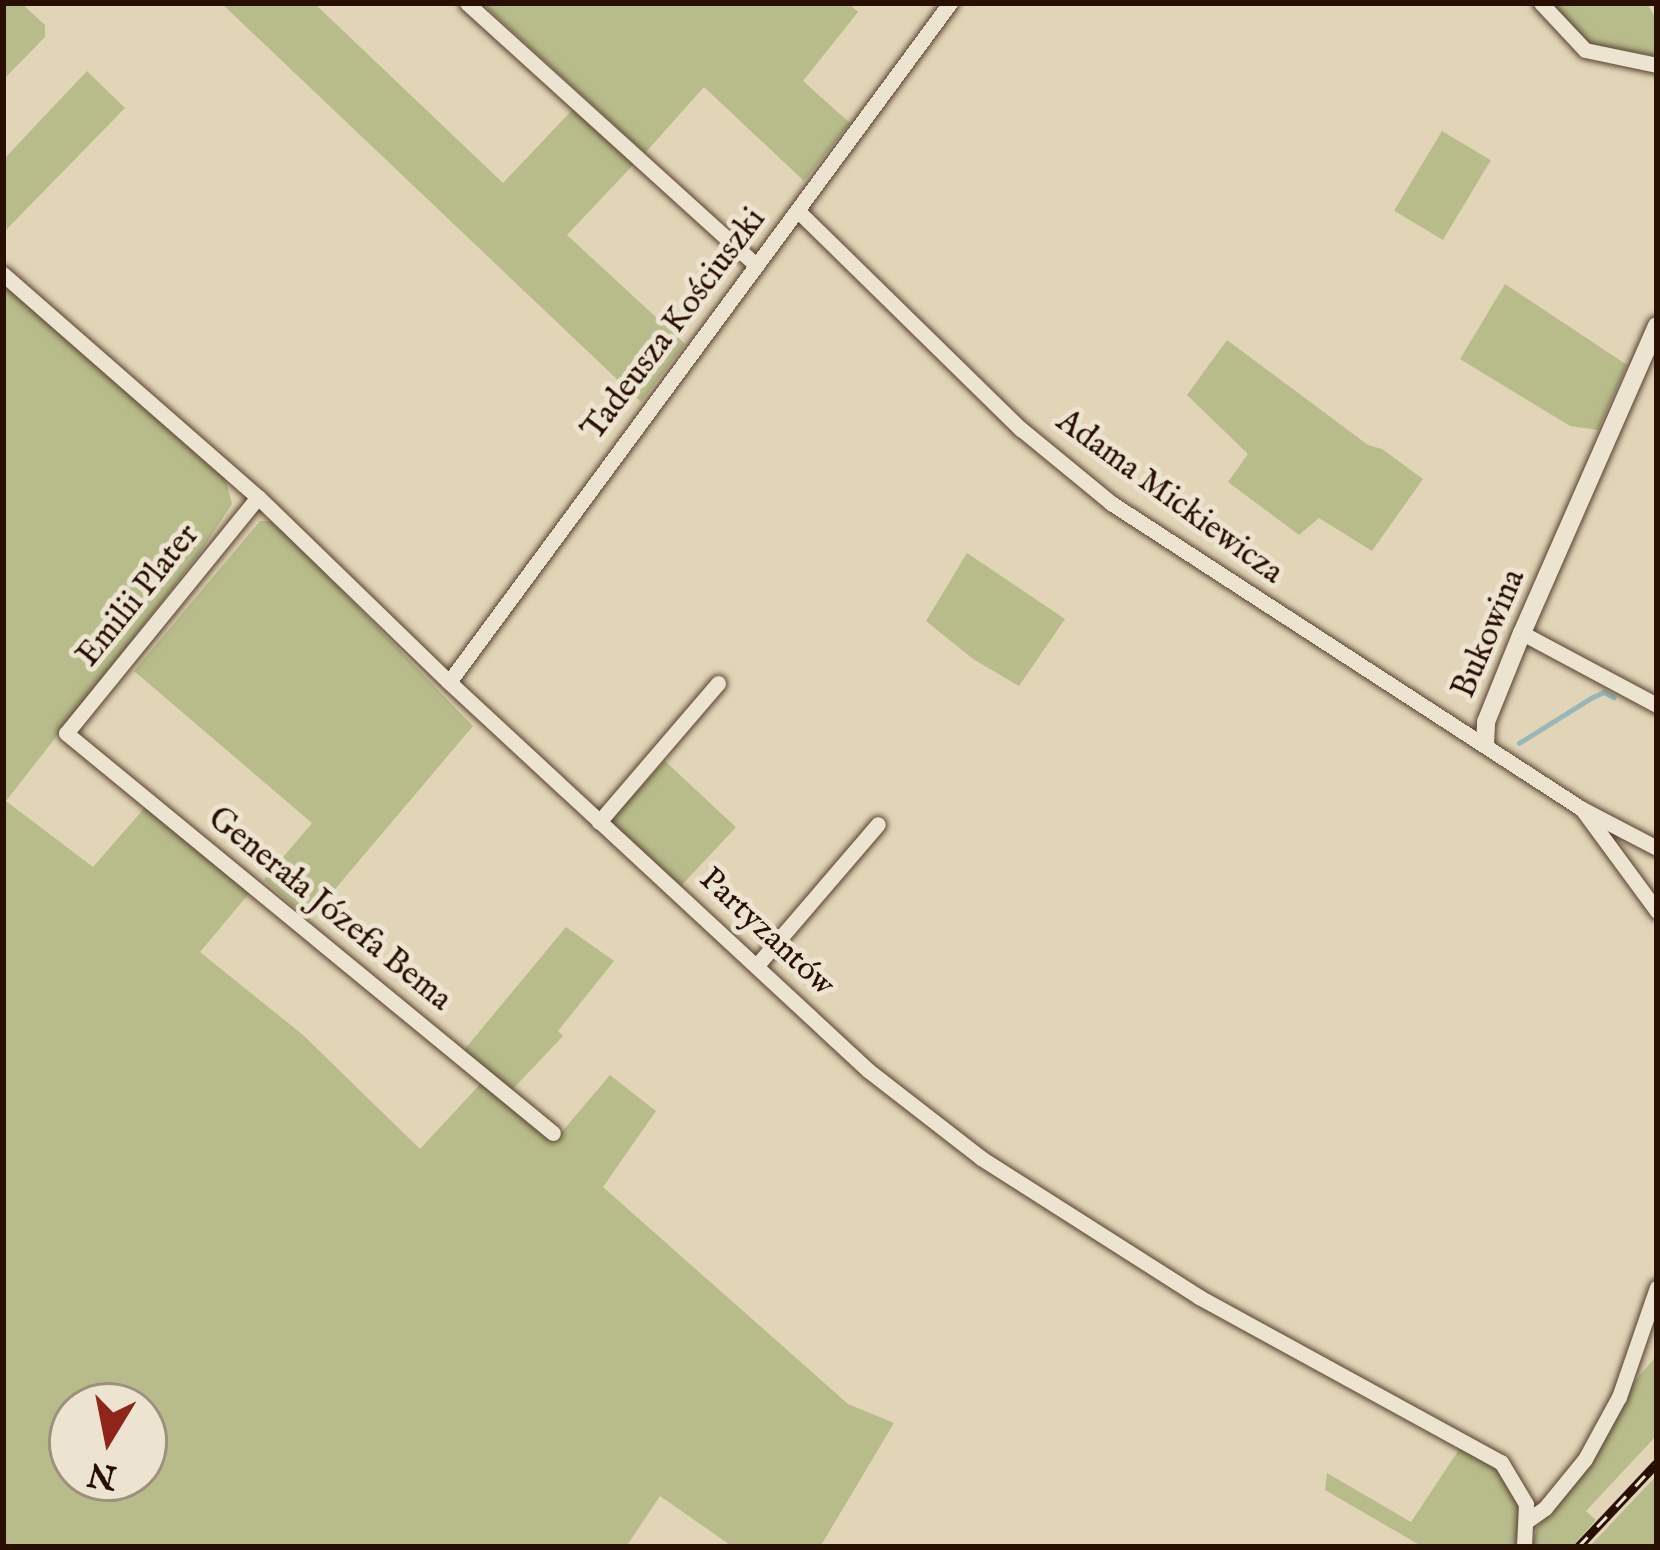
<!DOCTYPE html>
<meta charset="utf-8">
<style>
body{margin:0}
#map{position:relative;width:1660px;height:1550px;overflow:hidden;background:#e2d5b7;font-family:"IM FELL English",serif}
div>[style]{position:absolute}
.green>*{inset:0;background:#b8bc8b;transform-origin:0 0}
.stream>*{height:4.5px;margin:-2.25px;padding:0 2.25px;transform-origin:2.25px;border-radius:2.25px;background:#99b6b9}
.roads{filter:drop-shadow(0 0 3px #57402f) drop-shadow(0 0 3px #57402f)}
.minor>*{height:15px;margin:-7.5px;padding:0 7.5px;transform-origin:7.5px;border-radius:7.5px;background:#ece4d0}
.tertiary>*{height:18px;margin:-9px;padding:0 9px;transform-origin:9px;border-radius:9px;background:#ece4d0}
.rail>*{height:9px;margin-top:-4.5px;transform-origin:0;background:repeating-linear-gradient(90deg,#ece4d0 0 14px,#290f02 0 28px);box-sizing:border-box;border-block:3px solid #290f02}
span{translate:-50% -50%;white-space:nowrap;text-align:center;line-height:1.15;-webkit-text-stroke:10px #ece4d0;paint-order:stroke}
.street-label{font-size:33px;color:#290f02}
.frame{position:absolute;inset:0;border:6px solid #290f02;pointer-events:none}
.north{position:absolute;left:48px;top:1382px;width:120px;height:120px;box-sizing:border-box;background:#ece4d0;border:3px solid #9e8f7e;border-radius:50%;rotate:190deg;font-size:33px;font-weight:700;line-height:48px;text-align:center;color:#290f02}
.north::after{content:'';display:block;margin:auto;width:42px;height:54px;background:#8f2418;clip-path:polygon(50% 0,100% 100%,50% 72%,0 100%)}
</style>
<div id="map">
<div class="green">
<i style="clip-path:polygon(3px 3px,21px 3px,45px 25px,45px 37px,3px 80px)"></i>
<i style="clip-path:polygon(221px 3px,314px 3px,503px 183px,575px 107px,634px 164px,567px 235px,685px 344px,641px 402px)"></i>
<i style="clip-path:polygon(482px 3px,848px 3px,858px 12px,803px 81px,850px 123px,804px 181px,704px 87px,645px 153px)"></i>
<i style="clip-path:polygon(1562px 3px,1647px 3px,1657px 21px,1657px 56px,1585px 43px,1553px 10px)"></i>
<i style="clip-path:polygon(87px 71px,125px 108px,3px 233px,3px 160px)"></i>
<i style="left:1442px;top:131px;width:57px;height:93px;rotate:31deg"></i>
<i style="clip-path:polygon(evenodd,3px 281px,225px 477px,232px 504px,199px 554px,6px 801px,93px 867px,147px 805px,252px 890px,200px 952px,303px 1035px,420px 1149px,483px 1081px,554px 1141px,610px 1075px,656px 1111px,603px 1187px,848px 1404px,894px 1423px,820px 1547px,733px 1547px,660px 1496px,626px 1547px,3px 1547px,3px 281px,72px 1406px,144px 1406px,144px 1478px,72px 1478px,72px 1406px)"></i>
<i style="clip-path:polygon(1505px 284px,1627px 365px,1598px 430px,1570px 426px,1460px 359px)"></i>
<i style="clip-path:polygon(1227px 340px,1368px 445px,1382px 449px,1423px 479px,1372px 551px,1319px 518px,1299px 535px,1228px 482px,1248px 454px,1187px 395px)"></i>
<i style="clip-path:polygon(260px 521px,274px 521px,473px 726px,309px 920px,264px 880px,312px 823px,134px 671px)"></i>
<i style="clip-path:polygon(967px 553px,1065px 619px,1019px 686px,973px 659px,926px 621px)"></i>
<i style="left:665px;top:761px;width:97px;height:83px;rotate:43deg"></i>
<i style="clip-path:polygon(566px 927px,614px 961px,558px 1031px,563px 1036px,511px 1091px,464px 1050px)"></i>
<i style="clip-path:polygon(1657px 1355px,1657px 1435px,1586px 1511px,1596px 1520px,1572px 1547px,1532px 1547px,1537px 1528px,1595px 1457px,1626px 1392px)"></i>
<i style="clip-path:polygon(1460px 1448px,1494px 1468px,1513px 1490px,1521px 1518px,1515px 1547px,1423px 1547px,1325px 1490px,1327px 1473px,1411px 1522px)"></i>
<i style="clip-path:polygon(1657px 1475px,1657px 1547px,1589px 1547px)"></i>
</div>
<div class="stream">
<i style="left:1519px;top:743px;width:85px;rotate:-32deg"></i>
<i style="left:1591px;top:698px;width:14px;rotate:-25deg"></i>
<i style="left:1604px;top:692px;width:11px;rotate:27deg"></i>
</div>
<div class="roads">
<div class="minor">
<i style="left:467px;top:3px;width:390px;rotate:42.2deg"></i>
<i style="left:1541px;top:3px;width:64px;rotate:46.9deg"></i>
<i style="left:1585px;top:50px;width:74px;rotate:11.8deg"></i>
<i style="left:798px;top:211px;width:312px;rotate:44.4deg"></i>
<i style="left:1021px;top:429px;width:117px;rotate:39.4deg"></i>
<i style="left:1111px;top:503px;width:562px;rotate:33.01deg"></i>
<i style="left:1582px;top:809px;width:127px;rotate:53.7deg"></i>
<i style="left:3px;top:274px;width:339px;rotate:41.2deg"></i>
<i style="left:258px;top:497px;width:266px;rotate:44.1deg"></i>
<i style="left:449px;top:682px;width:572px;rotate:42.81deg"></i>
<i style="left:869px;top:1071px;width:142px;rotate:37.8deg"></i>
<i style="left:981px;top:1158px;width:259px;rotate:32.5deg"></i>
<i style="left:1199px;top:1297px;width:344px;rotate:28.7deg"></i>
<i style="left:1501px;top:1462px;width:49px;rotate:59.2deg"></i>
<i style="left:1526px;top:1504px;width:43px;rotate:92.7deg"></i>
<i style="left:258px;top:497px;width:304px;rotate:129.1deg"></i>
<i style="left:66px;top:733px;width:630px;rotate:39.4deg"></i>
<i style="left:1522px;top:633px;width:153px;rotate:28.1deg"></i>
<i style="left:449px;top:682px;width:844px;rotate:-53.58deg"></i>
<i style="left:1584px;top:810px;width:82px;rotate:27.5deg"></i>
<i style="left:599px;top:822px;width:183px;rotate:-49.4deg"></i>
<i style="left:758px;top:964px;width:184px;rotate:-49.4deg"></i>
<i style="left:1528px;top:1520px;width:21px;rotate:-35deg"></i>
<i style="left:1545px;top:1508px;width:63px;rotate:-50.8deg"></i>
<i style="left:1585px;top:1459px;width:71px;rotate:-61.3deg"></i>
<i style="left:1619px;top:1397px;width:116px;rotate:-70.9deg"></i>
</div>
<div class="tertiary">
<i style="left:1485px;top:744px;width:22px;rotate:-87deg"></i>
<i style="left:1486px;top:722px;width:96px;rotate:-68deg"></i>
<i style="left:1522px;top:633px;width:335px;rotate:-66.3deg"></i>
</div>
</div>
<div class="rail">
<i style="left:1578px;top:1547px;width:115px;rotate:-46.8deg"></i>
</div>
<div class="street-label">
<span style="left:675px;top:325px;rotate:-53deg">Tadeusza Kościuszki</span>
<span style="left:1169px;top:498px;rotate:36deg">Adama Mickiewicza</span>
<span style="left:139px;top:596px;rotate:-51deg">Emilii Plater</span>
<span style="left:1490px;top:634px;rotate:-67deg">Bukowina</span>
<span style="left:329px;top:910px;rotate:39deg">Generała Józefa Bema</span>
<span style="left:766px;top:933px;rotate:43deg">Partyzantów</span>
</div>
<div class="frame"></div>
<div class="north">N</div>
</div>
